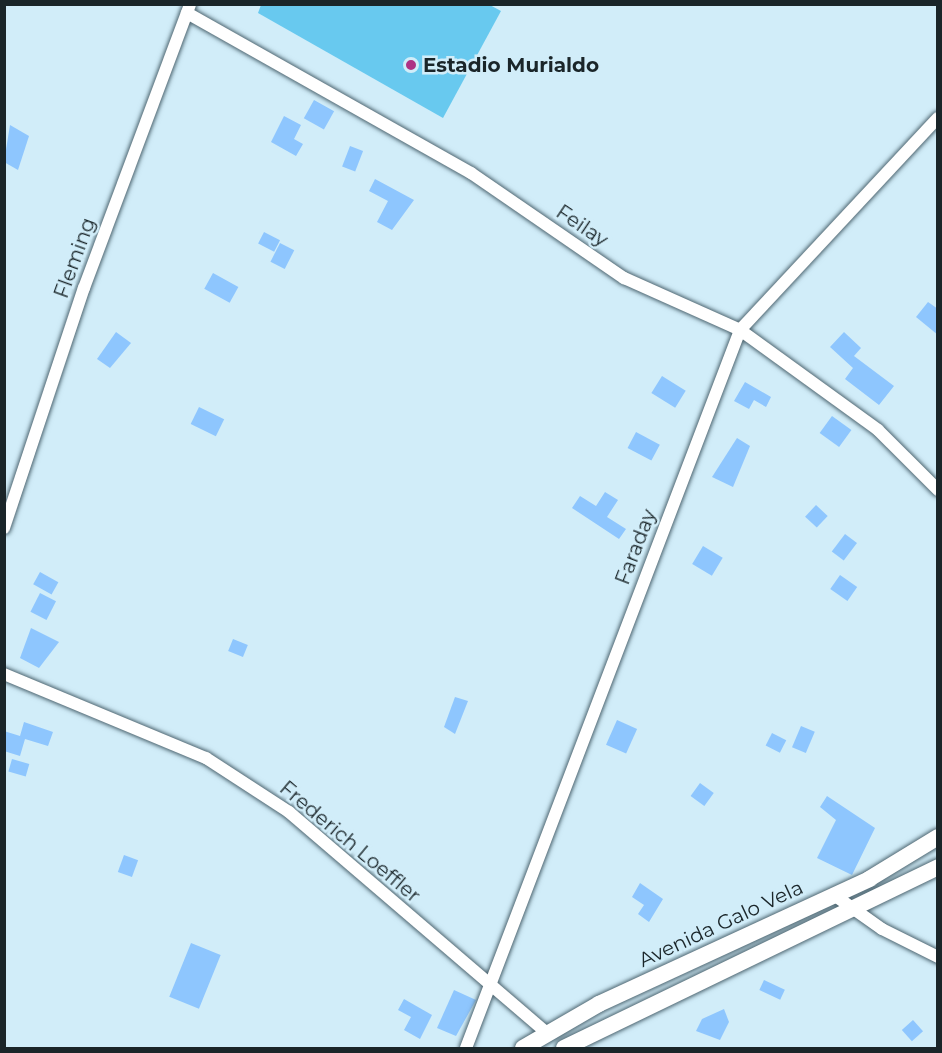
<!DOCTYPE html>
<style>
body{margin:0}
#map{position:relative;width:942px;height:1053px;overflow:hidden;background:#d1edf9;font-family:Montserrat,sans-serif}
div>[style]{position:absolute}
.green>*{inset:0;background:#68c9ef}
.building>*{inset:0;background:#8ec6fe;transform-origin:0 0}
.roads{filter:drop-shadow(0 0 2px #4e6671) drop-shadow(0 0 2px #4e6671)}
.street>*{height:12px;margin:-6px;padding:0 6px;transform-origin:6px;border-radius:6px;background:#fff}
.secondary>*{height:16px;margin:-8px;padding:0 8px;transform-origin:8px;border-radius:8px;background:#fff}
.dots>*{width:16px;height:16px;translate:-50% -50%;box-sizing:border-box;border:3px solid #d1edf9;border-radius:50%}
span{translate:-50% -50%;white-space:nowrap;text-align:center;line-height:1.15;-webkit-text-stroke:5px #d1edf9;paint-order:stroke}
.poi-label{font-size:20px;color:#1a2529;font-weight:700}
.left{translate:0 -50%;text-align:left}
.street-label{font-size:20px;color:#1a2529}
.frame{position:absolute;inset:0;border:6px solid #1a2529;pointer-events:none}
</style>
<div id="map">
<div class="green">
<i style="clip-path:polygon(261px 5px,488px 4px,501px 11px,443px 118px,258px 13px)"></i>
</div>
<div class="building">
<i style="left:314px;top:100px;width:23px;height:21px;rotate:29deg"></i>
<i style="clip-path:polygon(284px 116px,301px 125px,294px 139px,303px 144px,296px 156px,271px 142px)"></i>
<i style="clip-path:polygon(10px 125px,29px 136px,18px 170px,4px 162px)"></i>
<i style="left:350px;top:146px;width:14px;height:22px;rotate:21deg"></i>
<i style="clip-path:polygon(375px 179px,414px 200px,392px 230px,377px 222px,388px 201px,369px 191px)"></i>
<i style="left:264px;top:232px;width:18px;height:13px;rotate:27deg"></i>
<i style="left:280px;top:243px;width:16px;height:21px;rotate:27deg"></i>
<i style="left:213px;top:273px;width:29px;height:18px;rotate:29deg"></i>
<i style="clip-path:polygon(928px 302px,938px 309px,938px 335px,916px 317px)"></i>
<i style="clip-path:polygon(116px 332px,131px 343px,110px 368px,97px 359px)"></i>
<i style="clip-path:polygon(844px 332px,861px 348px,854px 356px,894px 386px,879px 405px,845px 379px,853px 368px,830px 347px)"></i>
<i style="left:662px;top:376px;width:28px;height:20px;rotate:32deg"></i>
<i style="clip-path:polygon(745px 382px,771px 397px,766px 407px,754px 400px,749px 409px,734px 401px)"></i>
<i style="left:199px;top:407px;width:28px;height:19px;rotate:26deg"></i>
<i style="left:832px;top:416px;width:24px;height:21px;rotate:36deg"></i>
<i style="left:636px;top:432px;width:27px;height:18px;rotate:28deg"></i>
<i style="clip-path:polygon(737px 438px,750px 446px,733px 487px,712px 477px)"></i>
<i style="clip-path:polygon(605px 492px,618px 500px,607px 517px,626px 529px,619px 539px,572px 508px,580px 496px,596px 506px)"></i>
<i style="left:816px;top:505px;width:16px;height:16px;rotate:43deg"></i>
<i style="left:845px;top:534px;width:15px;height:22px;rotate:37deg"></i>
<i style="left:703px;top:546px;width:23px;height:21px;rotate:31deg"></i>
<i style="left:40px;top:572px;width:21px;height:14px;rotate:29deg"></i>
<i style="left:840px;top:575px;width:21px;height:17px;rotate:35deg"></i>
<i style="left:40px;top:593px;width:18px;height:21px;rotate:27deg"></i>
<i style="clip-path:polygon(31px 628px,59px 642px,39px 668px,20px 658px)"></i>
<i style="left:233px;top:639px;width:16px;height:13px;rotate:22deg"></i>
<i style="clip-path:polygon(455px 697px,468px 701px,455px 734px,444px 727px)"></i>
<i style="left:617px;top:720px;width:22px;height:27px;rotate:24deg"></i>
<i style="clip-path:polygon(24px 722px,53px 732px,48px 746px,25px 739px,20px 756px,4px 751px,4px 731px,20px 736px)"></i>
<i style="left:801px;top:726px;width:15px;height:23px;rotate:23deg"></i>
<i style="left:772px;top:733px;width:16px;height:14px;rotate:27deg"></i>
<i style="left:12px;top:759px;width:18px;height:13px;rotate:16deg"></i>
<i style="left:700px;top:783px;width:17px;height:16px;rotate:36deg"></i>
<i style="clip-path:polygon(827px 796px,875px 828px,852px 875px,817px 858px,836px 820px,820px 807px)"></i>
<i style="left:124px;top:855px;width:15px;height:18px;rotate:20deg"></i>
<i style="clip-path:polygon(640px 883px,663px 899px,649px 922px,638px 914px,644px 905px,632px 897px)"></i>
<i style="left:191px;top:943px;width:32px;height:58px;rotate:22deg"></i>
<i style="left:764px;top:980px;width:23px;height:11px;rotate:25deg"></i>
<i style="clip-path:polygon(454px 990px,476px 1000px,456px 1036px,437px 1028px)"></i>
<i style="clip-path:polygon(404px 999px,432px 1015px,420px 1039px,404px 1030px,411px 1017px,398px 1010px)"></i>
<i style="clip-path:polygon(724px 1009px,729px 1022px,720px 1040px,696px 1031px,702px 1019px)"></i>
<i style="left:913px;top:1020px;width:15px;height:15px;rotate:48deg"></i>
</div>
<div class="roads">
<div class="street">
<i style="left:187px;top:13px;width:326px;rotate:29.4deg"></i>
<i style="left:471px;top:173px;width:186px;rotate:34.5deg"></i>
<i style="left:624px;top:278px;width:127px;rotate:24.1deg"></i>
<i style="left:740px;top:330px;width:170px;rotate:35.9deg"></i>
<i style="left:878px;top:430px;width:85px;rotate:45deg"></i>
<i style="left:4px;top:528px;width:253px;rotate:-71.6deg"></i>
<i style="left:84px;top:288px;width:303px;rotate:-69.5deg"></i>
<i style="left:4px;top:674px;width:219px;rotate:22.6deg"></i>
<i style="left:206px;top:758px;width:99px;rotate:33deg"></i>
<i style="left:289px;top:812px;width:341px;rotate:40.6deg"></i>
<i style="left:834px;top:895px;width:59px;rotate:35.3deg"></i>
<i style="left:882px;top:929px;width:63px;rotate:26.6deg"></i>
<i style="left:466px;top:1048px;width:769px;rotate:-69.11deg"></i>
<i style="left:740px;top:330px;width:290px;rotate:-47deg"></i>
</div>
<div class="secondary">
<i style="left:523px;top:1048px;width:88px;rotate:-30.1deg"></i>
<i style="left:599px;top:1004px;width:298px;rotate:-24.8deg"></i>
<i style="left:869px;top:879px;width:81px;rotate:-31.3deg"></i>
<i style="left:564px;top:1048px;width:415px;rotate:-25.8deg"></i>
</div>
</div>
<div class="dots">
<i style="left:411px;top:65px;background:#ae3285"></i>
</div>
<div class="poi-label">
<span class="left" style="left:423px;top:65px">Estadio Murialdo</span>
</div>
<div class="street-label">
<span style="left:582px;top:226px;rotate:34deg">Feilay</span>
<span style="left:75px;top:258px;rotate:-70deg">Fleming</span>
<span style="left:636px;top:547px;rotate:-69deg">Faraday</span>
<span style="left:350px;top:842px;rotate:40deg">Frederich Loeffler</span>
<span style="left:721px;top:924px;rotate:-25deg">Avenida Galo Vela</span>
</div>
<div class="frame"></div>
</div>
